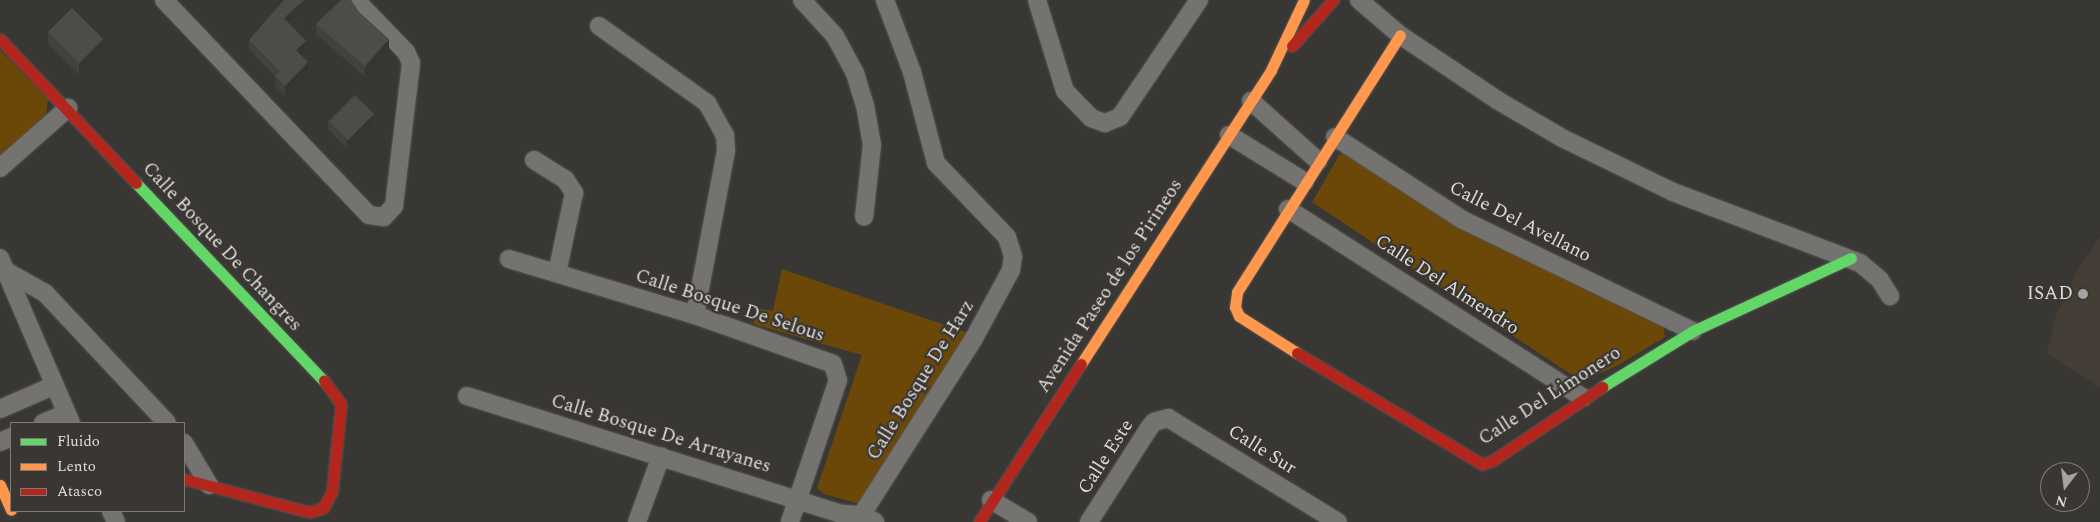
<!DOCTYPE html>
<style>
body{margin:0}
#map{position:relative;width:2100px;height:522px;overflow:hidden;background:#393734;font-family:Spectral,serif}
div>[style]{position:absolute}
.built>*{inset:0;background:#443e36}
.green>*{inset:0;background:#6b4808}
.roads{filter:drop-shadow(0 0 1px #565452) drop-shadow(0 0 1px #565452)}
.street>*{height:18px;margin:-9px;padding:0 9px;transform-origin:9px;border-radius:9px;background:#747370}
.fast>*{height:11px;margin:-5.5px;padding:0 5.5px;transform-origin:5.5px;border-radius:5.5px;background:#63d668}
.slow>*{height:11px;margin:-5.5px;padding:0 5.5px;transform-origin:5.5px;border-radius:5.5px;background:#ff974d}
.jam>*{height:11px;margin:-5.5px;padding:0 5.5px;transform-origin:5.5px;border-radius:5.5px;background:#b3261e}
.wall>*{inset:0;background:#42413f}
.shaded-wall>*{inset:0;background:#363533}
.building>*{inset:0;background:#4d4c49;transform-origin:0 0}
.dots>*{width:14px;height:14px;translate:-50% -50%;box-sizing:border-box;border:2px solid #3a3733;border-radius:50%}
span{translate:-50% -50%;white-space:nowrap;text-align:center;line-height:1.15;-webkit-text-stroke:4.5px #3a3733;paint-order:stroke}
.street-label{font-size:19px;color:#dfdddb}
.poi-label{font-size:19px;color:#dfdddb}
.right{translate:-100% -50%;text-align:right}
.legend{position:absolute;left:10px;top:422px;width:175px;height:90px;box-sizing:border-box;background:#3a3733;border:1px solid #7c7976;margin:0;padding:6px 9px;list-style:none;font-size:15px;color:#dfdddb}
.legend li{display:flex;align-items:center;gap:10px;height:25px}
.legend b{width:25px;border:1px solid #7c7976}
.north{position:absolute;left:2040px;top:462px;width:50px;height:50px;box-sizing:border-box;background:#3a3733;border:1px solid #7c7976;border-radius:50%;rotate:195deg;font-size:14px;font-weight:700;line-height:20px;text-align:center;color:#dfdddb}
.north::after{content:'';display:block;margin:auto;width:18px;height:22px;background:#a5a3a1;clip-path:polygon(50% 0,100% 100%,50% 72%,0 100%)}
</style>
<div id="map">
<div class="built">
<i style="clip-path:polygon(2100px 237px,2100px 387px,2047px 353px,2056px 315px,2076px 273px)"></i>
</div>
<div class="green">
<i style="clip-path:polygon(0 50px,48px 99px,46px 114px,0 160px)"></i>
<i style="clip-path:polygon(1348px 151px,1663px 322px,1665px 337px,1615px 367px,1581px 381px,1312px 202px,1340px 154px)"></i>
<i style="clip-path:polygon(782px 269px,971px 334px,860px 504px,824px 494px,817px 488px,862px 355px,753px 324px,758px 308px,773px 311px)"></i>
</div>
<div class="roads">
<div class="street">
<i style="left:164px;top:0;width:297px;rotate:46.4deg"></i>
<i style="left:369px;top:215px;width:15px;rotate:8deg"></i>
<i style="left:384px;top:217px;width:15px;rotate:-48deg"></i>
<i style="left:394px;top:206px;width:144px;rotate:-83.2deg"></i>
<i style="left:411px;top:63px;width:12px;rotate:-114deg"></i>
<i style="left:406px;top:52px;width:72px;rotate:-133.9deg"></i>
<i style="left:802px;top:0;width:49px;rotate:47.5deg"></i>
<i style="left:835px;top:36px;width:42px;rotate:61.6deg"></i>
<i style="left:855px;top:73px;width:34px;rotate:73deg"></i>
<i style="left:865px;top:105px;width:41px;rotate:80.1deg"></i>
<i style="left:872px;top:145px;width:72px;rotate:96.3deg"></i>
<i style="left:1037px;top:0;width:95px;rotate:72.9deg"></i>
<i style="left:1065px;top:91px;width:37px;rotate:46deg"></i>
<i style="left:1091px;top:118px;width:15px;rotate:20deg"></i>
<i style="left:1105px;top:123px;width:16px;rotate:-22deg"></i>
<i style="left:1120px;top:117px;width:141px;rotate:-56deg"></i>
<i style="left:1359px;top:0;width:54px;rotate:40.5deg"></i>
<i style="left:1400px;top:35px;width:117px;rotate:33.8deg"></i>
<i style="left:1497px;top:100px;width:75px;rotate:30.3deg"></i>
<i style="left:1562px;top:138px;width:123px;rotate:25.9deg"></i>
<i style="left:1673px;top:192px;width:200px;rotate:20.8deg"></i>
<i style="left:1860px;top:263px;width:26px;rotate:40deg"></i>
<i style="left:1880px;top:280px;width:19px;rotate:58deg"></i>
<i style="left:599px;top:26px;width:133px;rotate:35.5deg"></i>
<i style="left:707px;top:103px;width:37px;rotate:61deg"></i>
<i style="left:725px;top:135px;width:16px;rotate:86deg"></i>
<i style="left:726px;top:151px;width:167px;rotate:100.7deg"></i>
<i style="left:1251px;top:101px;width:90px;rotate:41.8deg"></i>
<i style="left:1229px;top:135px;width:89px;rotate:31.7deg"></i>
<i style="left:1335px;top:137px;width:153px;rotate:33deg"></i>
<i style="left:1463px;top:220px;width:255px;rotate:25.8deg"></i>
<i style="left:534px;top:160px;width:36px;rotate:32deg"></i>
<i style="left:565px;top:179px;width:17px;rotate:57deg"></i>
<i style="left:574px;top:193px;width:82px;rotate:102deg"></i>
<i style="left:0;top:168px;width:91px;rotate:-41.4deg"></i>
<i style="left:1288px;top:209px;width:350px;rotate:32.6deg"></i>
<i style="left:0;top:258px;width:180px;rotate:66.7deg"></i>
<i style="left:509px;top:259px;width:194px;rotate:16.8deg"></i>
<i style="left:695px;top:315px;width:146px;rotate:19.5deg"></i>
<i style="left:833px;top:364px;width:17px;rotate:73deg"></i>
<i style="left:838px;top:380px;width:150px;rotate:108.7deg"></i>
<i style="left:6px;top:271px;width:45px;rotate:29.4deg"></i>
<i style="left:45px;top:293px;width:178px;rotate:46.8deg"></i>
<i style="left:467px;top:396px;width:393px;rotate:17.5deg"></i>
<i style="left:842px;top:514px;width:20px;rotate:3deg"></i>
<i style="left:862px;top:515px;width:15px;rotate:28deg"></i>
<i style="left:0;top:409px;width:58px;rotate:-23.5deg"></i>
<i style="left:43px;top:423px;width:25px;rotate:-23deg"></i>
<i style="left:0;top:442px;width:12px;rotate:-24deg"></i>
<i style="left:184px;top:443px;width:49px;rotate:59.2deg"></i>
<i style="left:991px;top:500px;width:43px;rotate:30.7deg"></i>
<i style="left:111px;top:511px;width:12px;rotate:66deg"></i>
<i style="left:637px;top:522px;width:70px;rotate:-70deg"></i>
<i style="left:857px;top:522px;width:216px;rotate:-57.5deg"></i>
<i style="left:973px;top:340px;width:80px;rotate:-61.5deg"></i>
<i style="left:1011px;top:270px;width:14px;rotate:-82deg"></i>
<i style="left:1013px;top:256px;width:20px;rotate:-108deg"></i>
<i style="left:1007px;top:237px;width:103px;rotate:-133.8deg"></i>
<i style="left:936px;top:163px;width:94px;rotate:-104.8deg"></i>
<i style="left:912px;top:72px;width:77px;rotate:-110.6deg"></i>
<i style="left:1089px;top:522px;width:112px;rotate:-57.4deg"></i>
<i style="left:1149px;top:428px;width:8px;rotate:-50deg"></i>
<i style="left:1154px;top:422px;width:15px;rotate:-16deg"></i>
<i style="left:1168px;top:418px;width:199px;rotate:31.5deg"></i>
</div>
<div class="fast">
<i style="left:136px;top:183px;width:273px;rotate:46.5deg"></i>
<i style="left:1602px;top:387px;width:107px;rotate:-31.6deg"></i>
<i style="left:1693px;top:331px;width:174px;rotate:-24.8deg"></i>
</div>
<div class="slow">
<i style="left:1297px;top:353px;width:69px;rotate:-147.5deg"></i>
<i style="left:1239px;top:316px;width:10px;rotate:-114deg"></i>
<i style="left:1235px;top:307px;width:15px;rotate:-82deg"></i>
<i style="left:1237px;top:292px;width:304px;rotate:-57.6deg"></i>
<i style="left:1081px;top:364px;width:350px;rotate:-57.1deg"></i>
<i style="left:1271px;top:70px;width:77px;rotate:-64.8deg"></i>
<i style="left:0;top:485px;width:27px;rotate:66deg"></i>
</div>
<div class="jam">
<i style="left:0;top:39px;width:198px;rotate:46.6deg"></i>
<i style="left:1292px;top:46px;width:62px;rotate:-48.3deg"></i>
<i style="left:1297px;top:353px;width:216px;rotate:31deg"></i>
<i style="left:1482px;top:464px;width:10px;rotate:-17deg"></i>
<i style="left:1492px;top:461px;width:133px;rotate:-33.9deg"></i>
<i style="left:184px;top:479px;width:129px;rotate:14.8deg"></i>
<i style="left:309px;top:512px;width:15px;rotate:-16deg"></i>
<i style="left:323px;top:508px;width:18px;rotate:-61deg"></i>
<i style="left:332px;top:492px;width:88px;rotate:-84.2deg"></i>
<i style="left:341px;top:404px;width:29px;rotate:-126deg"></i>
<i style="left:979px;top:522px;width:188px;rotate:-57.2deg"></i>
</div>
</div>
<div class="wall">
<i style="clip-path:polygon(283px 0,314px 0,289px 24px,306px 51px,301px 56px,308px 73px,285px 96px,275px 86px,275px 76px,249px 50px,249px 40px,284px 1px)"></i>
<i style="clip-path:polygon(359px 12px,389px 50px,365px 77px,316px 34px,316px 24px)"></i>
<i style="clip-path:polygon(48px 32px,103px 51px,79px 75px,48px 44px)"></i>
<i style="clip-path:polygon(328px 121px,374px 123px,347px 149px,328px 129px)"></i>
</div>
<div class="shaded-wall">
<i style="clip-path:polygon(304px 0,314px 0,284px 28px,284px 18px)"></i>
<i style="clip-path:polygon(103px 39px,103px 51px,79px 75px,79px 63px)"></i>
<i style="clip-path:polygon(389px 39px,389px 50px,365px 77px,365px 66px)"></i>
<i style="clip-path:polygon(306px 41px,306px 51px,296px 61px,296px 50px)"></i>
<i style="clip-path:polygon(308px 62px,308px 73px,285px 96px,285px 86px)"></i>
<i style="clip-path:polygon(374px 114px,374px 123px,347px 149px,347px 140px)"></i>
</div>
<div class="building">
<i style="clip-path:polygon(284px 0,304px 0,284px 18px,306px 41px,296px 50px,308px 62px,285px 86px,275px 76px,280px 71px,249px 40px)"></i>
<i style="clip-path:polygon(341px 0,351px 0,359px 12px,389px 39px,365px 66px,316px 24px)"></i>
<i style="left:72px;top:8px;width:44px;height:34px;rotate:45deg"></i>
<i style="left:355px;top:95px;width:27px;height:37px;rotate:45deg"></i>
</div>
<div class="dots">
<i style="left:2083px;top:294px;background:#a5a3a1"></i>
</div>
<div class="street-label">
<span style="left:1520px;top:222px;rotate:27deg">Calle Del Avellano</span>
<span style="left:222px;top:247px;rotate:47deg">Calle Bosque De Changres</span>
<span style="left:1447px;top:285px;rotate:33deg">Calle Del Almendro</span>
<span style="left:1110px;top:286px;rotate:-57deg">Avenida Paseo de los Pirineos</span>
<span style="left:730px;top:306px;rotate:18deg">Calle Bosque De Selous</span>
<span style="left:921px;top:380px;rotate:-58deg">Calle Bosque De Harz</span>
<span style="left:1550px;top:396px;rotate:-33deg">Calle Del Limonero</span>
<span style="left:661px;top:434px;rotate:17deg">Calle Bosque De Arrayanes</span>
<span style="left:1262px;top:450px;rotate:32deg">Calle Sur</span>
<span style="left:1106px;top:457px;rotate:-57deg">Calle Este</span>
</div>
<div class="poi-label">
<span class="right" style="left:2073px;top:294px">ISAD</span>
</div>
<ul class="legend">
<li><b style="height:6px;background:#63d668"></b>Fluido</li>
<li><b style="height:6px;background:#ff974d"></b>Lento</li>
<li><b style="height:6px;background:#b3261e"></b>Atasco</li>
</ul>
<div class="north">N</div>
</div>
